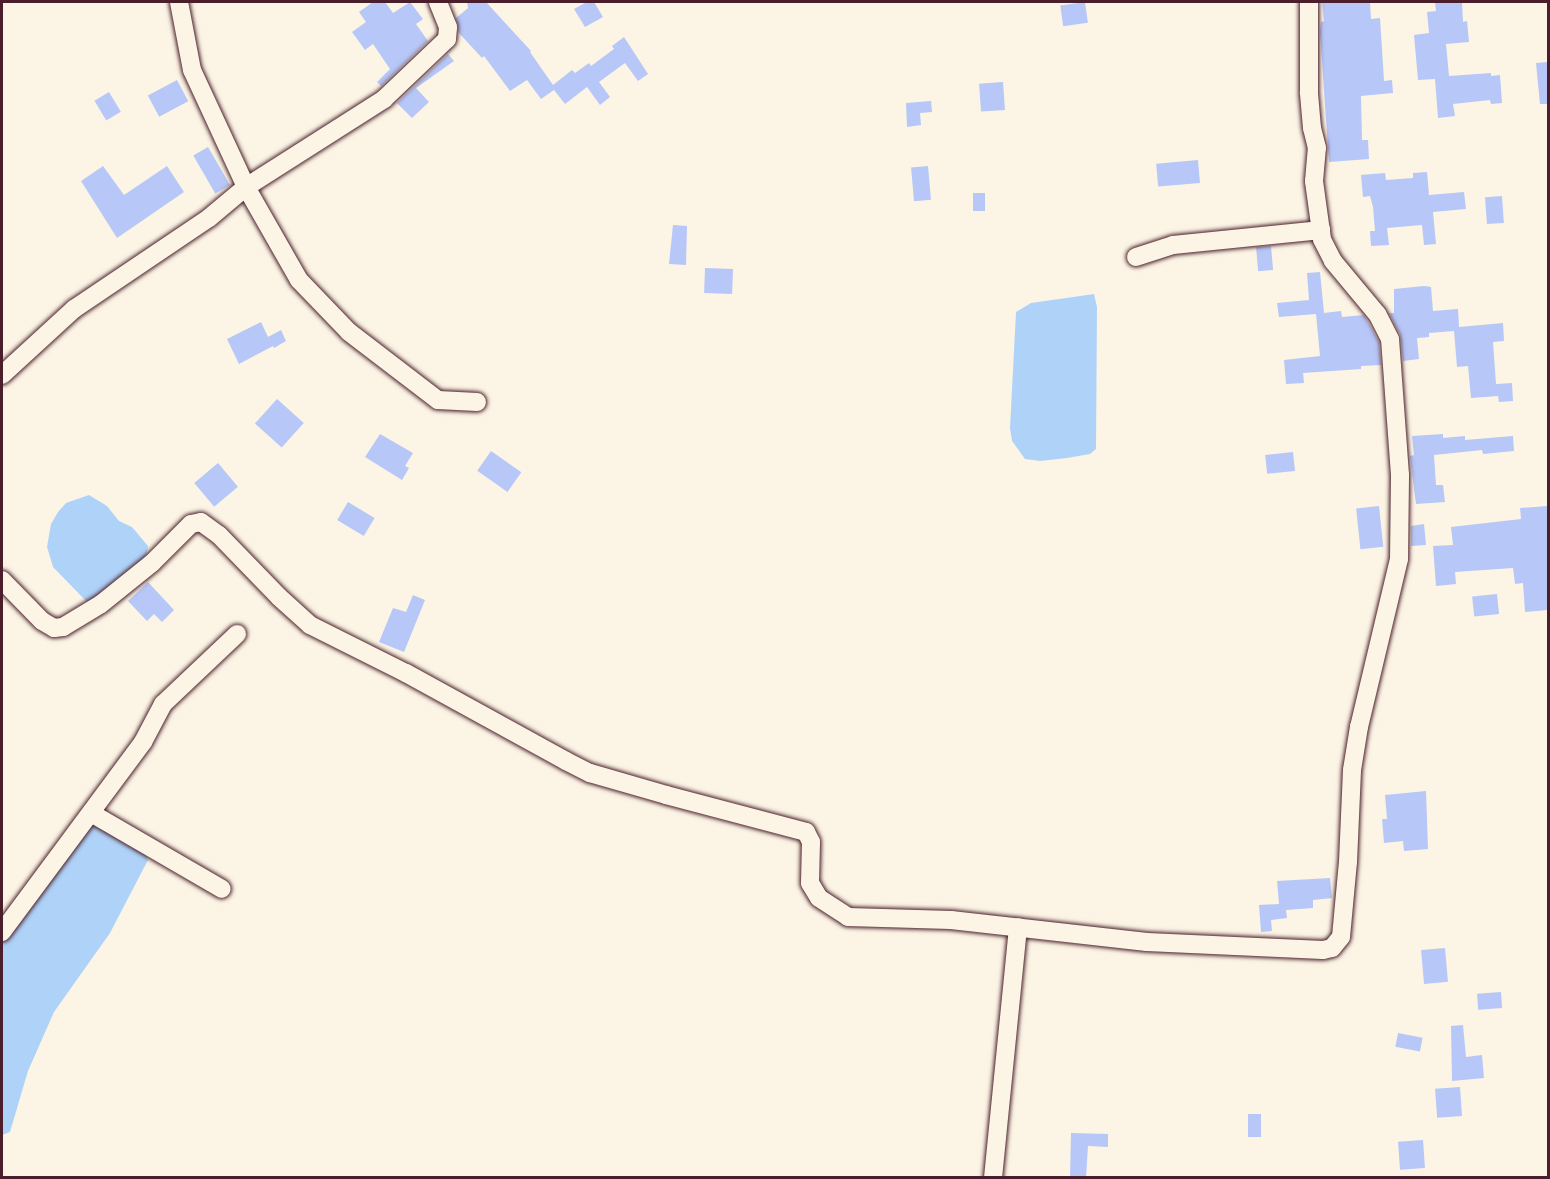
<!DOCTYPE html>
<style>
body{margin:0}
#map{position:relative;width:1550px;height:1179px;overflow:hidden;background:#fcf5e5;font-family:Mynerve,sans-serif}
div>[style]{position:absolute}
.water>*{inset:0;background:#afd3f8}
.building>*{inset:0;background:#b7c7f7;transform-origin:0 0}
.roads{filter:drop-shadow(0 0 2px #4a1f2b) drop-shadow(0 0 2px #4a1f2b)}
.minor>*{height:18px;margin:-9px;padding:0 9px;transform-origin:9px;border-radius:9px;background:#fcf5e5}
span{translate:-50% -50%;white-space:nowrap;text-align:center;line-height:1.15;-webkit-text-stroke:4.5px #fcf5e5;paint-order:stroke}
.frame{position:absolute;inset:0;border:3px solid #4a1f2b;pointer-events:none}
</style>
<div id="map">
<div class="water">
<i style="clip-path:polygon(1094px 294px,1097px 307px,1096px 449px,1090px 454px,1067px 458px,1040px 461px,1025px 459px,1012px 441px,1010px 428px,1016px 312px,1031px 303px)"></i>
<i style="clip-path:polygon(89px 495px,107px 506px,119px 521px,132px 527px,148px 546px,146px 557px,88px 603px,53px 567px,47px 547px,51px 524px,58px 512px,66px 503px)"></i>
<i style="clip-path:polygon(94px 824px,146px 855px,148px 860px,110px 933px,54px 1012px,28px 1071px,10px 1132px,2px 1135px,2px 940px,65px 850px)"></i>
</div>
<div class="building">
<i style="clip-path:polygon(373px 2px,385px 2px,393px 13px,410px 2px,423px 19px,416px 24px,428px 41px,381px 86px,377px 82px,390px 69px,373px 44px,365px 50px,352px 32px,366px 22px,359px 12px)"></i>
<i style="clip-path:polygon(467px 2px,486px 2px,531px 51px,530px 52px,553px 85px,572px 70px,575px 73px,589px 63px,591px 66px,614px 49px,612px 46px,624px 37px,648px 74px,638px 81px,625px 63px,599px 82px,610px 97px,600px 105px,587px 87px,565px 104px,554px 90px,541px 99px,527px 80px,510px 91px,484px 56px,482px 58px,459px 33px,456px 18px,468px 8px)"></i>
<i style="clip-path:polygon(587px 2px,594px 2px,603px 17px,585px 27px,574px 9px)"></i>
<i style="left:1085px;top:2px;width:21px;height:25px;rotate:82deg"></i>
<i style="clip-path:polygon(1322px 2px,1370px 2px,1371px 19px,1380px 18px,1384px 81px,1392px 80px,1393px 93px,1361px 96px,1362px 140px,1368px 140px,1369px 159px,1329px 162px,1320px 32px,1321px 22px,1324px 21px)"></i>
<i style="clip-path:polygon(1435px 2px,1462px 2px,1463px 22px,1467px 21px,1469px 42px,1446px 44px,1449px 76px,1491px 73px,1491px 76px,1500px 75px,1502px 103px,1491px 104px,1490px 100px,1453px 104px,1455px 116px,1438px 118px,1435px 79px,1418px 80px,1414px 35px,1429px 33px,1427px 12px,1436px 11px)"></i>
<i style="clip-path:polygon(448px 54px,454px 61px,416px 88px,429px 102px,412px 118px,397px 103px)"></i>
<i style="clip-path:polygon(1548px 62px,1548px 104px,1540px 104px,1536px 63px)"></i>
<i style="left:177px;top:80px;width:24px;height:33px;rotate:62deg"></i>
<i style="left:1003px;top:82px;width:28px;height:24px;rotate:86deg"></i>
<i style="left:109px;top:92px;width:23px;height:17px;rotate:59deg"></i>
<i style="clip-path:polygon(931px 101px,932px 112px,920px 113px,921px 125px,907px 127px,906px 103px)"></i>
<i style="left:208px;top:147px;width:44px;height:17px;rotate:60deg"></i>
<i style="left:1198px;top:160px;width:23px;height:42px;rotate:85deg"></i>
<i style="clip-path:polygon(103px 166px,124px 195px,167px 166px,184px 192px,117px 238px,81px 181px)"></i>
<i style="left:928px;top:166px;width:34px;height:17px;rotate:85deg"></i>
<i style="clip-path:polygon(1427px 172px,1429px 195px,1464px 192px,1466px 209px,1433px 212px,1436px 244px,1424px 245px,1422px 225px,1387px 228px,1389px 245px,1371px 246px,1370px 231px,1375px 231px,1373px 207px,1370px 196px,1363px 197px,1361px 175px,1385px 173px,1386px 180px,1413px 178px,1413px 173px)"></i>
<i style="left:973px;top:193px;width:12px;height:18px"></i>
<i style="left:1502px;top:196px;width:27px;height:17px;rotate:86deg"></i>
<i style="clip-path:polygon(673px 225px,687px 226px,686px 265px,669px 264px)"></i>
<i style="left:1271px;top:246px;width:24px;height:15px;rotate:85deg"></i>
<i style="left:705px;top:268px;width:28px;height:25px;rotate:2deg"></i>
<i style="clip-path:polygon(1320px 272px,1324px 313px,1341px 311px,1342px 317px,1364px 315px,1379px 342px,1381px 365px,1361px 366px,1361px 369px,1303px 373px,1304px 383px,1286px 384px,1284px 360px,1320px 356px,1316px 314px,1279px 317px,1277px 303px,1309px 300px,1307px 273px)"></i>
<i style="clip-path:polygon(1424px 286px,1431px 287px,1433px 311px,1458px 309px,1459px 327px,1503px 323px,1504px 341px,1493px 342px,1496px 384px,1512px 383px,1513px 401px,1499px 402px,1498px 396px,1471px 398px,1468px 366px,1457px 367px,1454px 331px,1429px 333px,1429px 337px,1417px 338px,1419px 359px,1403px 361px,1400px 334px,1389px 313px,1394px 313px,1394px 289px)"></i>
<i style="clip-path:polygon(261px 322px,268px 337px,281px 330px,286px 341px,274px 348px,271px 342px,273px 346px,239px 364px,227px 339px)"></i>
<i style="left:277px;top:399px;width:36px;height:33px;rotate:42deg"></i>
<i style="clip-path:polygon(380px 434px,413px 453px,405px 466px,409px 468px,402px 480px,365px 457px)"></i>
<i style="clip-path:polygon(1443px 434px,1443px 438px,1465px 436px,1465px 440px,1513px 436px,1514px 451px,1483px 454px,1482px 450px,1434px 455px,1436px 485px,1443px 485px,1445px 502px,1416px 504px,1410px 456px,1414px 455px,1412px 436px)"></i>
<i style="left:491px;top:451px;width:37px;height:24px;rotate:35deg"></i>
<i style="left:1293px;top:452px;width:19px;height:28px;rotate:84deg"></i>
<i style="left:218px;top:463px;width:31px;height:31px;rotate:50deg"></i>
<i style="left:348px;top:502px;width:31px;height:21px;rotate:31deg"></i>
<i style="left:1379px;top:506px;width:41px;height:23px;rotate:84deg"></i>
<i style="clip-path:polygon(1548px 506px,1548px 610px,1525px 612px,1523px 583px,1515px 584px,1513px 568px,1455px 572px,1456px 584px,1436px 586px,1433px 546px,1453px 545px,1451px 527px,1521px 519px,1520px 508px)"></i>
<i style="clip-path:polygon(1424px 524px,1426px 545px,1411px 546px,1411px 526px)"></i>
<i style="clip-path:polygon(148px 582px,174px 610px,162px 622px,154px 614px,147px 621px,128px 601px)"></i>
<i style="left:1497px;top:594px;width:20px;height:25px;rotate:84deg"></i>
<i style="clip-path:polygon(413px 595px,425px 600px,404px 652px,379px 642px,393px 608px,406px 612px)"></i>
<i style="clip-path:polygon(1426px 791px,1428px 849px,1404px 851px,1403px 841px,1384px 843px,1382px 819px,1387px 819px,1385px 795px)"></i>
<i style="clip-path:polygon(1330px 878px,1332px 898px,1313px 900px,1313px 908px,1286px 910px,1287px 918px,1271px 920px,1272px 931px,1261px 932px,1259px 905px,1279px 904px,1277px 881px)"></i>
<i style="left:1445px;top:948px;width:34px;height:24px;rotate:85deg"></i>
<i style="left:1501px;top:992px;width:16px;height:24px;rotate:86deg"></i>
<i style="clip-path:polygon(1463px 1025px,1466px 1057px,1482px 1055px,1484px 1078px,1452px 1081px,1451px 1026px)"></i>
<i style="left:1398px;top:1033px;width:25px;height:14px;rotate:11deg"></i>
<i style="left:1460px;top:1087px;width:29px;height:25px;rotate:86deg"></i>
<i style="left:1248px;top:1114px;width:13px;height:23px"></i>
<i style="clip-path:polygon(1071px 1133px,1108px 1134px,1108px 1147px,1088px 1146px,1086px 1178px,1070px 1178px)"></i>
<i style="left:1423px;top:1140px;width:28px;height:25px;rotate:86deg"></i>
</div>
<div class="roads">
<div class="minor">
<i style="left:179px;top:2px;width:69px;rotate:79.2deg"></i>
<i style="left:192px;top:70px;width:129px;rotate:65.2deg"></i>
<i style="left:246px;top:187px;width:107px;rotate:60.3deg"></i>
<i style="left:299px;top:280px;width:72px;rotate:46.1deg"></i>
<i style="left:349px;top:332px;width:112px;rotate:37.4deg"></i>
<i style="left:438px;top:400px;width:39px;rotate:3deg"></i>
<i style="left:1136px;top:257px;width:39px;rotate:-18deg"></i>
<i style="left:1173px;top:245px;width:149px;rotate:-5.8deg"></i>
<i style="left:2px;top:375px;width:98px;rotate:-42.5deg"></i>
<i style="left:74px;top:309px;width:163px;rotate:-34deg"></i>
<i style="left:209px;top:218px;width:48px;rotate:-40deg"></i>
<i style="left:246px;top:187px;width:164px;rotate:-32.5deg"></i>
<i style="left:384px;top:99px;width:87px;rotate:-43.6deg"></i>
<i style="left:447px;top:39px;width:12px;rotate:-85deg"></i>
<i style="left:448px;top:27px;width:27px;rotate:-112deg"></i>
<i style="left:2px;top:580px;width:57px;rotate:45.7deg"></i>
<i style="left:42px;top:621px;width:14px;rotate:30deg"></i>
<i style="left:54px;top:628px;width:9px;rotate:-6deg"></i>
<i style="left:63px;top:627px;width:44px;rotate:-31.2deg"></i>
<i style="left:101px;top:604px;width:65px;rotate:-38.8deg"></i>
<i style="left:152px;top:563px;width:55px;rotate:-45deg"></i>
<i style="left:191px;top:524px;width:10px;rotate:-11deg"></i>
<i style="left:201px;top:522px;width:22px;rotate:36deg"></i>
<i style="left:219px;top:535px;width:86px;rotate:45.9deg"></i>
<i style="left:279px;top:597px;width:42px;rotate:42.1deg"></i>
<i style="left:310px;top:625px;width:107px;rotate:26.6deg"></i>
<i style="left:406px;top:673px;width:183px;rotate:28.8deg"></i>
<i style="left:566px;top:761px;width:27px;rotate:27deg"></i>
<i style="left:590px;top:773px;width:79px;rotate:16.1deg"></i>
<i style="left:666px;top:795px;width:145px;rotate:14.8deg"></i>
<i style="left:806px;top:832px;width:11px;rotate:63deg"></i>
<i style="left:811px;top:842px;width:41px;rotate:91.4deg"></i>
<i style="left:810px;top:883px;width:17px;rotate:59deg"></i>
<i style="left:819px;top:898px;width:35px;rotate:33deg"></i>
<i style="left:848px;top:917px;width:103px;rotate:1.7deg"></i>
<i style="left:951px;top:920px;width:197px;rotate:6.4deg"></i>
<i style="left:1147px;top:942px;width:176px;rotate:2.6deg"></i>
<i style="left:1323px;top:950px;width:9px;rotate:-13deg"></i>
<i style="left:1332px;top:948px;width:14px;rotate:-51deg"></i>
<i style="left:1341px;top:937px;width:75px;rotate:-84.7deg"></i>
<i style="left:1348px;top:862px;width:92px;rotate:-87.5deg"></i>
<i style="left:1352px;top:770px;width:44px;rotate:-80.8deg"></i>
<i style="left:1359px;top:727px;width:173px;rotate:-76.6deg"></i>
<i style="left:1399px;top:559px;width:84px;rotate:-89.3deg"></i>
<i style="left:1400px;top:475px;width:136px;rotate:-94.2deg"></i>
<i style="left:1390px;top:339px;width:28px;rotate:-117deg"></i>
<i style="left:1377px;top:314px;width:69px;rotate:-129.7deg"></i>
<i style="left:1333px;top:261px;width:25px;rotate:-117deg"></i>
<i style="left:1322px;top:239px;width:59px;rotate:-97.9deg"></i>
<i style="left:1314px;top:181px;width:33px;rotate:-85deg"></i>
<i style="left:1317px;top:148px;width:21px;rotate:-104deg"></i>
<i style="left:1312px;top:128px;width:37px;rotate:-95deg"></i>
<i style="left:1309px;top:91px;width:89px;rotate:-90deg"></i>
<i style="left:91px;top:813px;width:151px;rotate:30.1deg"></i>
<i style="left:2px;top:932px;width:237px;rotate:-53.4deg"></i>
<i style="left:143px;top:742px;width:43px;rotate:-62.2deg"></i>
<i style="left:163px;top:704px;width:102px;rotate:-43.4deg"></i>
<i style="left:993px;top:1178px;width:252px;rotate:-84.3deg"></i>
</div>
</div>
<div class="frame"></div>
</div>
